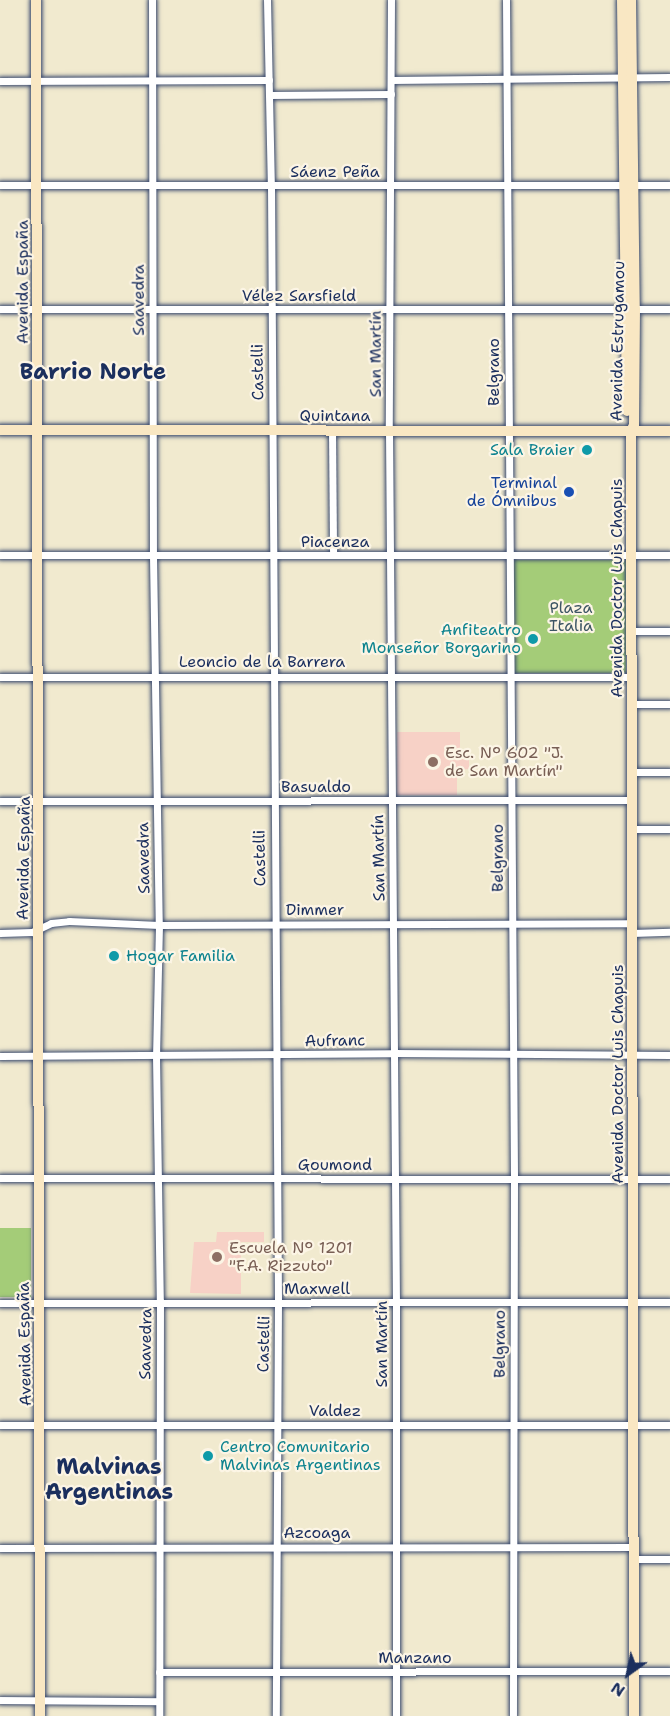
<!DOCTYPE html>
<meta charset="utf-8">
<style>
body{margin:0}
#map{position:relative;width:670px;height:1716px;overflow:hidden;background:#f1eacf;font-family:"Shantell Sans",sans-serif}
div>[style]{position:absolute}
.built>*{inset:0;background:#f7d1c6}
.green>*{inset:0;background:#a4cc78;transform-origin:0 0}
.roads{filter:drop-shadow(0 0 2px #3b4b6f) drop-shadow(0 0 2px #3b4b6f)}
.street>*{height:7px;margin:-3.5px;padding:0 3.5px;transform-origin:3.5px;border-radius:3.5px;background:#fff}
.secondary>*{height:10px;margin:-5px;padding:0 5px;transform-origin:5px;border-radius:5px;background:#f9e7c3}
.dots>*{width:16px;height:16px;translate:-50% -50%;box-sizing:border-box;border:3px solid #fcf5e5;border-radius:50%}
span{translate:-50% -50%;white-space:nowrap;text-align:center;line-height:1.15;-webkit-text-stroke:4.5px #fcf5e5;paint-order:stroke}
.street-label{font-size:16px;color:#1b2f5e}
.culture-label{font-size:16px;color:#0d838f}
.right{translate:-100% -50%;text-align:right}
.left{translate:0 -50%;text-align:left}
.transit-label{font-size:16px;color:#164399}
.park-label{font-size:16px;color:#3d5664}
.education-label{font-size:16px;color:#785e54}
.district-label{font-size:22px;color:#1b2f5e;font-weight:700}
.north{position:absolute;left:598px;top:1644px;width:60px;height:60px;-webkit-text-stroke:4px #fcf5e5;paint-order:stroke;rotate:213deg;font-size:16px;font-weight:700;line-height:24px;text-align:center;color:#1b2f5e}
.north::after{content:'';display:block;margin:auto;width:21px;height:27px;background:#1b2f5e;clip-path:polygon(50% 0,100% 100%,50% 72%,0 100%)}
</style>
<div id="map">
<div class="built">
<i style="clip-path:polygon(397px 732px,460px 732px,460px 754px,469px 754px,469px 769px,457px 770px,457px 795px,397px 795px)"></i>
<i style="clip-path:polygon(217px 1232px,264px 1232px,264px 1242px,241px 1242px,241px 1294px,190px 1293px,194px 1242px,216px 1242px)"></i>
</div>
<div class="green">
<i style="left:626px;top:560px;width:113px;height:112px;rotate:90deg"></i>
<i style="left:0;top:1228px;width:31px;height:69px"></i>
</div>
<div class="roads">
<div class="street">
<i style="left:152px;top:0;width:556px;rotate:89.9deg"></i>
<i style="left:153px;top:556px;width:369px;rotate:89.1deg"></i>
<i style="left:159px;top:925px;width:131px;rotate:91.3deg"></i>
<i style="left:156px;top:1056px;width:245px;rotate:89.1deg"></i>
<i style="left:160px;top:1301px;width:415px;rotate:90.1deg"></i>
<i style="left:267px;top:0;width:186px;rotate:88.8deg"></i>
<i style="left:271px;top:186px;width:1116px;rotate:89.64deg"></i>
<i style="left:278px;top:1302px;width:414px;rotate:90.3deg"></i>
<i style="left:391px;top:0;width:431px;rotate:90.3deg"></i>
<i style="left:389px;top:431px;width:872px;rotate:89.54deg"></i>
<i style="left:396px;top:1303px;width:413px;rotate:90deg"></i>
<i style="left:506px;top:0;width:1179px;rotate:89.61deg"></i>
<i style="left:514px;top:1179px;width:537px;rotate:90.11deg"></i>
<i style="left:391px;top:80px;width:279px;rotate:-0.6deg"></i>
<i style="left:0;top:81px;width:269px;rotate:-0.2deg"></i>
<i style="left:269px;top:95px;width:122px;rotate:-0.5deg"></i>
<i style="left:0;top:185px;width:670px"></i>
<i style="left:0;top:309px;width:670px"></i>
<i style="left:332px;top:430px;width:125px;rotate:89.5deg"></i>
<i style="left:0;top:555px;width:670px"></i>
<i style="left:632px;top:631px;width:38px"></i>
<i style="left:0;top:677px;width:632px"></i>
<i style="left:632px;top:704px;width:38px"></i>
<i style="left:632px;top:772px;width:38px"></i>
<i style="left:0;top:801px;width:632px;rotate:-0.09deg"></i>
<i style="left:632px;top:829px;width:38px"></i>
<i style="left:0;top:933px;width:32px;rotate:-2deg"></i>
<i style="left:32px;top:932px;width:21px;rotate:-25deg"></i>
<i style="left:51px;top:923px;width:18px;rotate:-6deg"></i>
<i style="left:69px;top:921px;width:90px;rotate:2.5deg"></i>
<i style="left:159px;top:925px;width:473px;rotate:-0.2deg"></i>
<i style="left:632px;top:933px;width:38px;rotate:-2deg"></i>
<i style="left:0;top:1056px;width:393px;rotate:-0.4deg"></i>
<i style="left:393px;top:1053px;width:277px;rotate:0.4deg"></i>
<i style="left:0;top:1178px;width:670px;rotate:0.09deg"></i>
<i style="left:0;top:1303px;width:670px;rotate:-0.09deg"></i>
<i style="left:0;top:1425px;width:670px"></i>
<i style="left:0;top:1548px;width:634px;rotate:-0.09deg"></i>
<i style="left:634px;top:1559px;width:36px"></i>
<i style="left:159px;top:1672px;width:511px;rotate:-0.11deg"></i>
<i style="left:0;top:1700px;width:159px;rotate:0.4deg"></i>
</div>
<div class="secondary">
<i style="left:36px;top:0;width:1716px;rotate:89.87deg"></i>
<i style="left:622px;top:0;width:411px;rotate:89.3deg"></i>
<i style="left:631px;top:0;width:309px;rotate:89.3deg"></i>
<i style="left:635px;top:309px;width:116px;rotate:90.5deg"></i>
<i style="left:634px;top:425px;width:7px;rotate:117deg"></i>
<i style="left:631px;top:431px;width:1285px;rotate:89.87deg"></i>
<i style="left:0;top:430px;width:670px;rotate:0.09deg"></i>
</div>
</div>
<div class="dots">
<i style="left:587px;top:450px;background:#0f9aa8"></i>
<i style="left:569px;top:492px;background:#1a4fb4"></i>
<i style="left:533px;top:639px;background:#0f9aa8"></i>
<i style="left:433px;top:762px;background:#8d6e63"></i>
<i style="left:114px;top:956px;background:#0f9aa8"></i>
<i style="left:217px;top:1257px;background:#8d6e63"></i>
<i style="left:208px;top:1456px;background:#0f9aa8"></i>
</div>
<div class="street-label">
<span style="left:335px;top:172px">Sáenz Peña</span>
<span style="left:23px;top:282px;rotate:-90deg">Avenida España</span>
<span style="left:299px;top:296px">Vélez Sarsfield</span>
<span style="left:139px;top:300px;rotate:-90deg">Saavedra</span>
<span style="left:618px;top:341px;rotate:-89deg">Avenida Estrugamou</span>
<span style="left:376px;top:354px;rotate:-90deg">San Martín</span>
<span style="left:258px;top:372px;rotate:-91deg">Castelli</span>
<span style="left:494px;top:372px;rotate:-90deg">Belgrano</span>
<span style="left:335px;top:416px">Quintana</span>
<span style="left:335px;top:542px">Piacenza</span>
<span style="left:617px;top:588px;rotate:-90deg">Avenida Doctor Luis Chapuis</span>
<span style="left:262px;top:662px">Leoncio de la Barrera</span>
<span style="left:316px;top:787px">Basualdo</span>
<span style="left:24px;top:858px;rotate:-89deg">Avenida España</span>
<span style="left:144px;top:858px;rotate:-91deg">Saavedra</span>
<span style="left:260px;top:858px;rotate:-91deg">Castelli</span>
<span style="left:379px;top:858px;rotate:-91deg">San Martín</span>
<span style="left:498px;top:858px;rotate:-90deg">Belgrano</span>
<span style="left:315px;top:910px">Dimmer</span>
<span style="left:335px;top:1041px;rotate:-1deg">Aufranc</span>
<span style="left:618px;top:1074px;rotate:-90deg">Avenida Doctor Luis Chapuis</span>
<span style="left:335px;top:1165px">Goumond</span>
<span style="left:317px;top:1289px">Maxwell</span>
<span style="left:25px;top:1344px;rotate:-91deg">Avenida España</span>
<span style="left:146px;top:1344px;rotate:-89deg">Saavedra</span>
<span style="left:264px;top:1344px;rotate:-89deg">Castelli</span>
<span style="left:382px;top:1344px;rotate:-90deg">San Martín</span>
<span style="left:500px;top:1344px;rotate:-90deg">Belgrano</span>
<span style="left:335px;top:1411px">Valdez</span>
<span style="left:317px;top:1533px">Azcoaga</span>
<span style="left:415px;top:1658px">Manzano</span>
</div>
<div class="culture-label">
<span class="right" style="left:575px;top:450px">Sala Braier</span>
<span class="right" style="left:521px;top:639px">Anfiteatro<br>Monseñor Borgarino</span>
<span class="left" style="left:126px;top:956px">Hogar Familia</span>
<span class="left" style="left:220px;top:1456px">Centro Comunitario<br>Malvinas Argentinas</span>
</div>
<div class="transit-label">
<span class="right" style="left:557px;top:492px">Terminal<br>de Ómnibus</span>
</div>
<div class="park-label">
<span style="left:571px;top:617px">Plaza<br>Italia</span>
</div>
<div class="education-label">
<span class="left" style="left:445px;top:762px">Esc. N° 602 "J.<br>de San Martín"</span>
<span class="left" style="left:229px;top:1257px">Escuela N° 1201<br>"F.A. Rizzuto"</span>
</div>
<div class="district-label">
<span style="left:93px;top:372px">Barrio Norte</span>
<span style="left:109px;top:1479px">Malvinas<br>Argentinas</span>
</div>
<div class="north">N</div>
</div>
